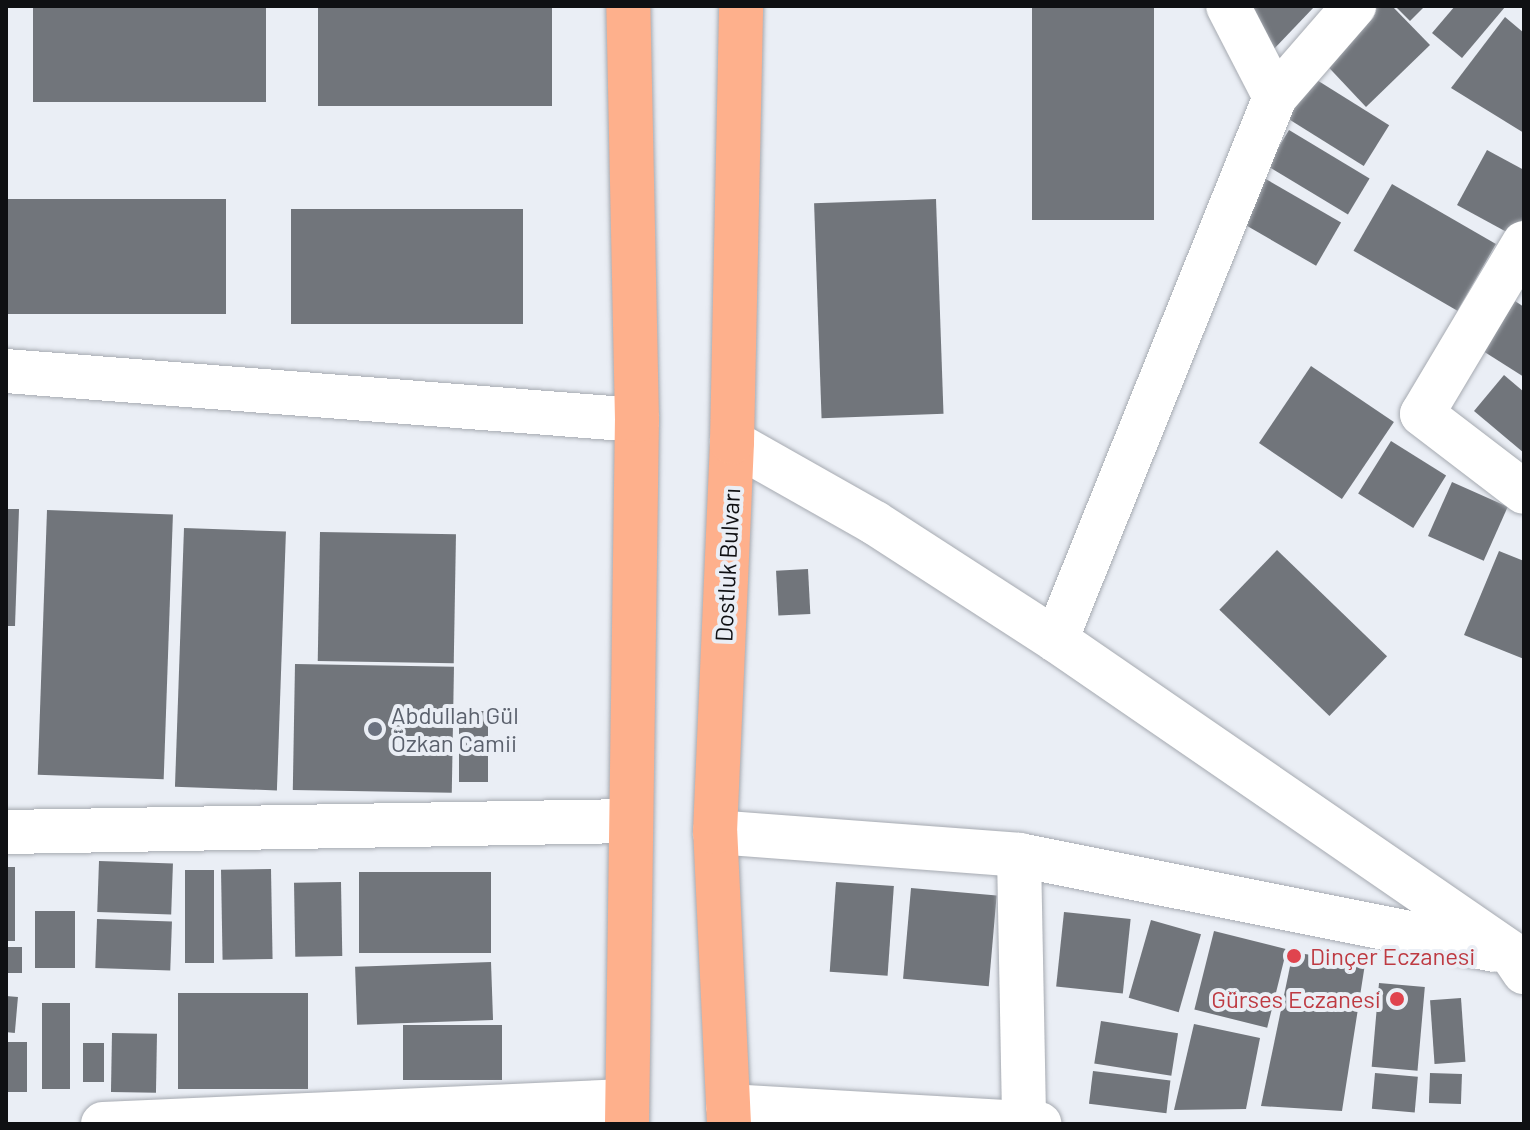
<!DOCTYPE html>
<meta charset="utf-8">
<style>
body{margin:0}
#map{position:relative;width:1530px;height:1130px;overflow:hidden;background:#eaeef5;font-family:Barlow,sans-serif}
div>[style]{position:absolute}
.building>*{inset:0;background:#71757b;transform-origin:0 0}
.roads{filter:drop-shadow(0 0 2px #a6aab1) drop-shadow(0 0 2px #a6aab1)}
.minor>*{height:44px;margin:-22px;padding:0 22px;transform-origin:22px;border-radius:22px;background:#fff}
.primary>*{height:44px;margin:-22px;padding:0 22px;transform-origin:22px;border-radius:22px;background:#feb08c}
.dots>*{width:22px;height:22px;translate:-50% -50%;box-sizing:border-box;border:4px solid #eaeef5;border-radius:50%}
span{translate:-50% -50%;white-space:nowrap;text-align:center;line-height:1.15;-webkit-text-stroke:8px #eaeef5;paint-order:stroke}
.street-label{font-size:24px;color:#0f1013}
.worship-label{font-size:24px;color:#5b616d}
.left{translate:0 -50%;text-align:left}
.health-label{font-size:24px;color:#be3a42}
.right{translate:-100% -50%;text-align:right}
.frame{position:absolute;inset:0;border:8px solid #0f1013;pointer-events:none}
</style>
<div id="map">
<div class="building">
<i style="left:33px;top:6px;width:233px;height:96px"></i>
<i style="left:318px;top:6px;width:234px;height:100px"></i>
<i style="left:1032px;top:6px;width:122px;height:214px"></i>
<i style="clip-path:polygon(1247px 6px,1315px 6px,1273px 50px)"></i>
<i style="clip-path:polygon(1370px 6px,1392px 6px,1430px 45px,1366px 107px,1318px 56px)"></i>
<i style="clip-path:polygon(1395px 6px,1425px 6px,1410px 21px)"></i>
<i style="clip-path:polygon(1455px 6px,1505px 7px,1462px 58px,1432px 33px)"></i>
<i style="clip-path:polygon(1505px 17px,1524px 33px,1524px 133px,1451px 88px)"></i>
<i style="left:1312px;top:77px;width:91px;height:48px;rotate:32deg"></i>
<i style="left:1289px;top:130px;width:94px;height:42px;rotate:31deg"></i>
<i style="clip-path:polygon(1487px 150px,1524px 170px,1524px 216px,1514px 236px,1457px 205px)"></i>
<i style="left:1264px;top:178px;width:89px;height:50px;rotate:30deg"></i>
<i style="left:1392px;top:184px;width:120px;height:77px;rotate:30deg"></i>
<i style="left:6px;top:199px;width:220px;height:115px"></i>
<i style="left:936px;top:199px;width:215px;height:122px;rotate:88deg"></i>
<i style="left:291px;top:209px;width:232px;height:115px"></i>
<i style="clip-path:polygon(1515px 301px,1524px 307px,1524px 377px,1483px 351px)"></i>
<i style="left:1311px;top:366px;width:100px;height:93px;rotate:34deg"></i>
<i style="clip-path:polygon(1504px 375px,1524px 392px,1524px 453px,1474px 411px)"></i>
<i style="left:1391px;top:441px;width:65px;height:62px;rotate:32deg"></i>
<i style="left:1452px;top:482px;width:61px;height:59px;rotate:24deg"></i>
<i style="clip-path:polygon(6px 509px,19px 509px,15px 626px,6px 626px)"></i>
<i style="left:47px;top:510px;width:126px;height:265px;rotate:2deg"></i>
<i style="left:184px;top:528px;width:102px;height:259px;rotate:2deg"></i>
<i style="left:320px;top:532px;width:136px;height:129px;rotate:1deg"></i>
<i style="left:1277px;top:550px;width:153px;height:83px;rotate:44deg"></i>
<i style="clip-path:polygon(1499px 551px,1524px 561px,1524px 659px,1464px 635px)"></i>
<i style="left:808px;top:569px;width:45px;height:32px;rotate:87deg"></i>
<i style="left:295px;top:664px;width:159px;height:126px;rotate:1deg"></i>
<i style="left:459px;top:711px;width:29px;height:71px"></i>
<i style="left:99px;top:861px;width:74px;height:51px;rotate:2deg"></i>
<i style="left:6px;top:867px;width:9px;height:74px"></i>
<i style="left:271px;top:869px;width:90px;height:50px;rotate:89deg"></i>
<i style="left:185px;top:870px;width:29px;height:93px"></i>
<i style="left:491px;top:872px;width:81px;height:132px;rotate:90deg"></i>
<i style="left:341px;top:882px;width:74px;height:47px;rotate:89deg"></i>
<i style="left:836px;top:882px;width:58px;height:90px;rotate:4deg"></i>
<i style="left:911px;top:888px;width:86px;height:91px;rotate:5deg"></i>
<i style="left:35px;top:911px;width:40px;height:57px"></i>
<i style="left:1064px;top:912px;width:67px;height:75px;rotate:6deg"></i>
<i style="left:97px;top:919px;width:75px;height:49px;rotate:2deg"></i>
<i style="left:1151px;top:920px;width:52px;height:81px;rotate:16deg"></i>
<i style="left:1214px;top:931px;width:75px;height:81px;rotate:14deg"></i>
<i style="left:6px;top:947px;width:16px;height:26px"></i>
<i style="clip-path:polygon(1293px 952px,1365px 964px,1342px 1111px,1261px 1106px)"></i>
<i style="left:491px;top:962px;width:58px;height:136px;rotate:88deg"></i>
<i style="left:1379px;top:983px;width:46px;height:84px;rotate:5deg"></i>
<i style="left:178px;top:993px;width:130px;height:96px"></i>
<i style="left:6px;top:996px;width:12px;height:36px;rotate:5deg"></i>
<i style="left:1461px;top:998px;width:64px;height:31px;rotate:86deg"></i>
<i style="left:42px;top:1003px;width:28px;height:86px"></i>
<i style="left:1101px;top:1021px;width:78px;height:43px;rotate:9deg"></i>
<i style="clip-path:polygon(1194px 1024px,1260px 1038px,1246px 1109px,1174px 1110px)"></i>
<i style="left:502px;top:1025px;width:55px;height:99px;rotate:90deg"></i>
<i style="left:112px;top:1033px;width:45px;height:59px;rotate:1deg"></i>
<i style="left:6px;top:1042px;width:21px;height:50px"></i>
<i style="left:83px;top:1043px;width:21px;height:39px"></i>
<i style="left:1093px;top:1071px;width:78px;height:33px;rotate:7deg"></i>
<i style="left:1375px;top:1073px;width:43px;height:36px;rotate:5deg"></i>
<i style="left:1430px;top:1073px;width:32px;height:30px;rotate:2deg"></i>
</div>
<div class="roads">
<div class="minor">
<i style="left:1228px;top:6px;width:102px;rotate:62.7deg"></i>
<i style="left:1524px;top:243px;width:199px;rotate:120.8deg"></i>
<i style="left:1422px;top:414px;width:128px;rotate:37.4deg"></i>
<i style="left:6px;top:371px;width:633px;rotate:4.44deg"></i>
<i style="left:732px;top:442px;width:164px;rotate:29.5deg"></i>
<i style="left:875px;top:523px;width:216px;rotate:32.9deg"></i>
<i style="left:1056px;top:640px;width:552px;rotate:34.52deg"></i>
<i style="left:1511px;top:953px;width:23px;rotate:56deg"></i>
<i style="left:1056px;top:640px;width:585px;rotate:-68.04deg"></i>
<i style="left:1275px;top:97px;width:121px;rotate:-49deg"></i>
<i style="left:6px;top:832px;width:622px;rotate:-1.01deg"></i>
<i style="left:715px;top:832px;width:305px;rotate:4.3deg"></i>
<i style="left:1019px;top:855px;width:484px;rotate:11.3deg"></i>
<i style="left:1019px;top:855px;width:269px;rotate:88.9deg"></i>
<i style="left:728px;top:1106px;width:312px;rotate:3.3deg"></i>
<i style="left:103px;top:1124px;width:524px;rotate:-2.52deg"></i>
</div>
<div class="primary">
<i style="left:627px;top:1124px;width:704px;rotate:-89.19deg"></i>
<i style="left:637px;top:420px;width:414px;rotate:-91.2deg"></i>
<i style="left:729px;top:1124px;width:292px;rotate:-92.7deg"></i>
<i style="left:715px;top:832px;width:390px;rotate:-87.5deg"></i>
<i style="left:732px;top:442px;width:436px;rotate:-88.8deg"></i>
</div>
</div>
<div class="dots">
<i style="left:375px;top:729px;background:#6b7280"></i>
<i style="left:1294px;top:956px;background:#e0444e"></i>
<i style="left:1397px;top:999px;background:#e0444e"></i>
</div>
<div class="street-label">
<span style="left:727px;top:565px;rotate:-87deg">Dostluk Bulvarı</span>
</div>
<div class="worship-label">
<span class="left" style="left:391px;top:729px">Abdullah Gül<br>Özkan Camii</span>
</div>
<div class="health-label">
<span class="left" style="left:1310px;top:956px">Dinçer Eczanesi</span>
<span class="right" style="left:1381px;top:999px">Gürses Eczanesi</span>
</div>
<div class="frame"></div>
</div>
